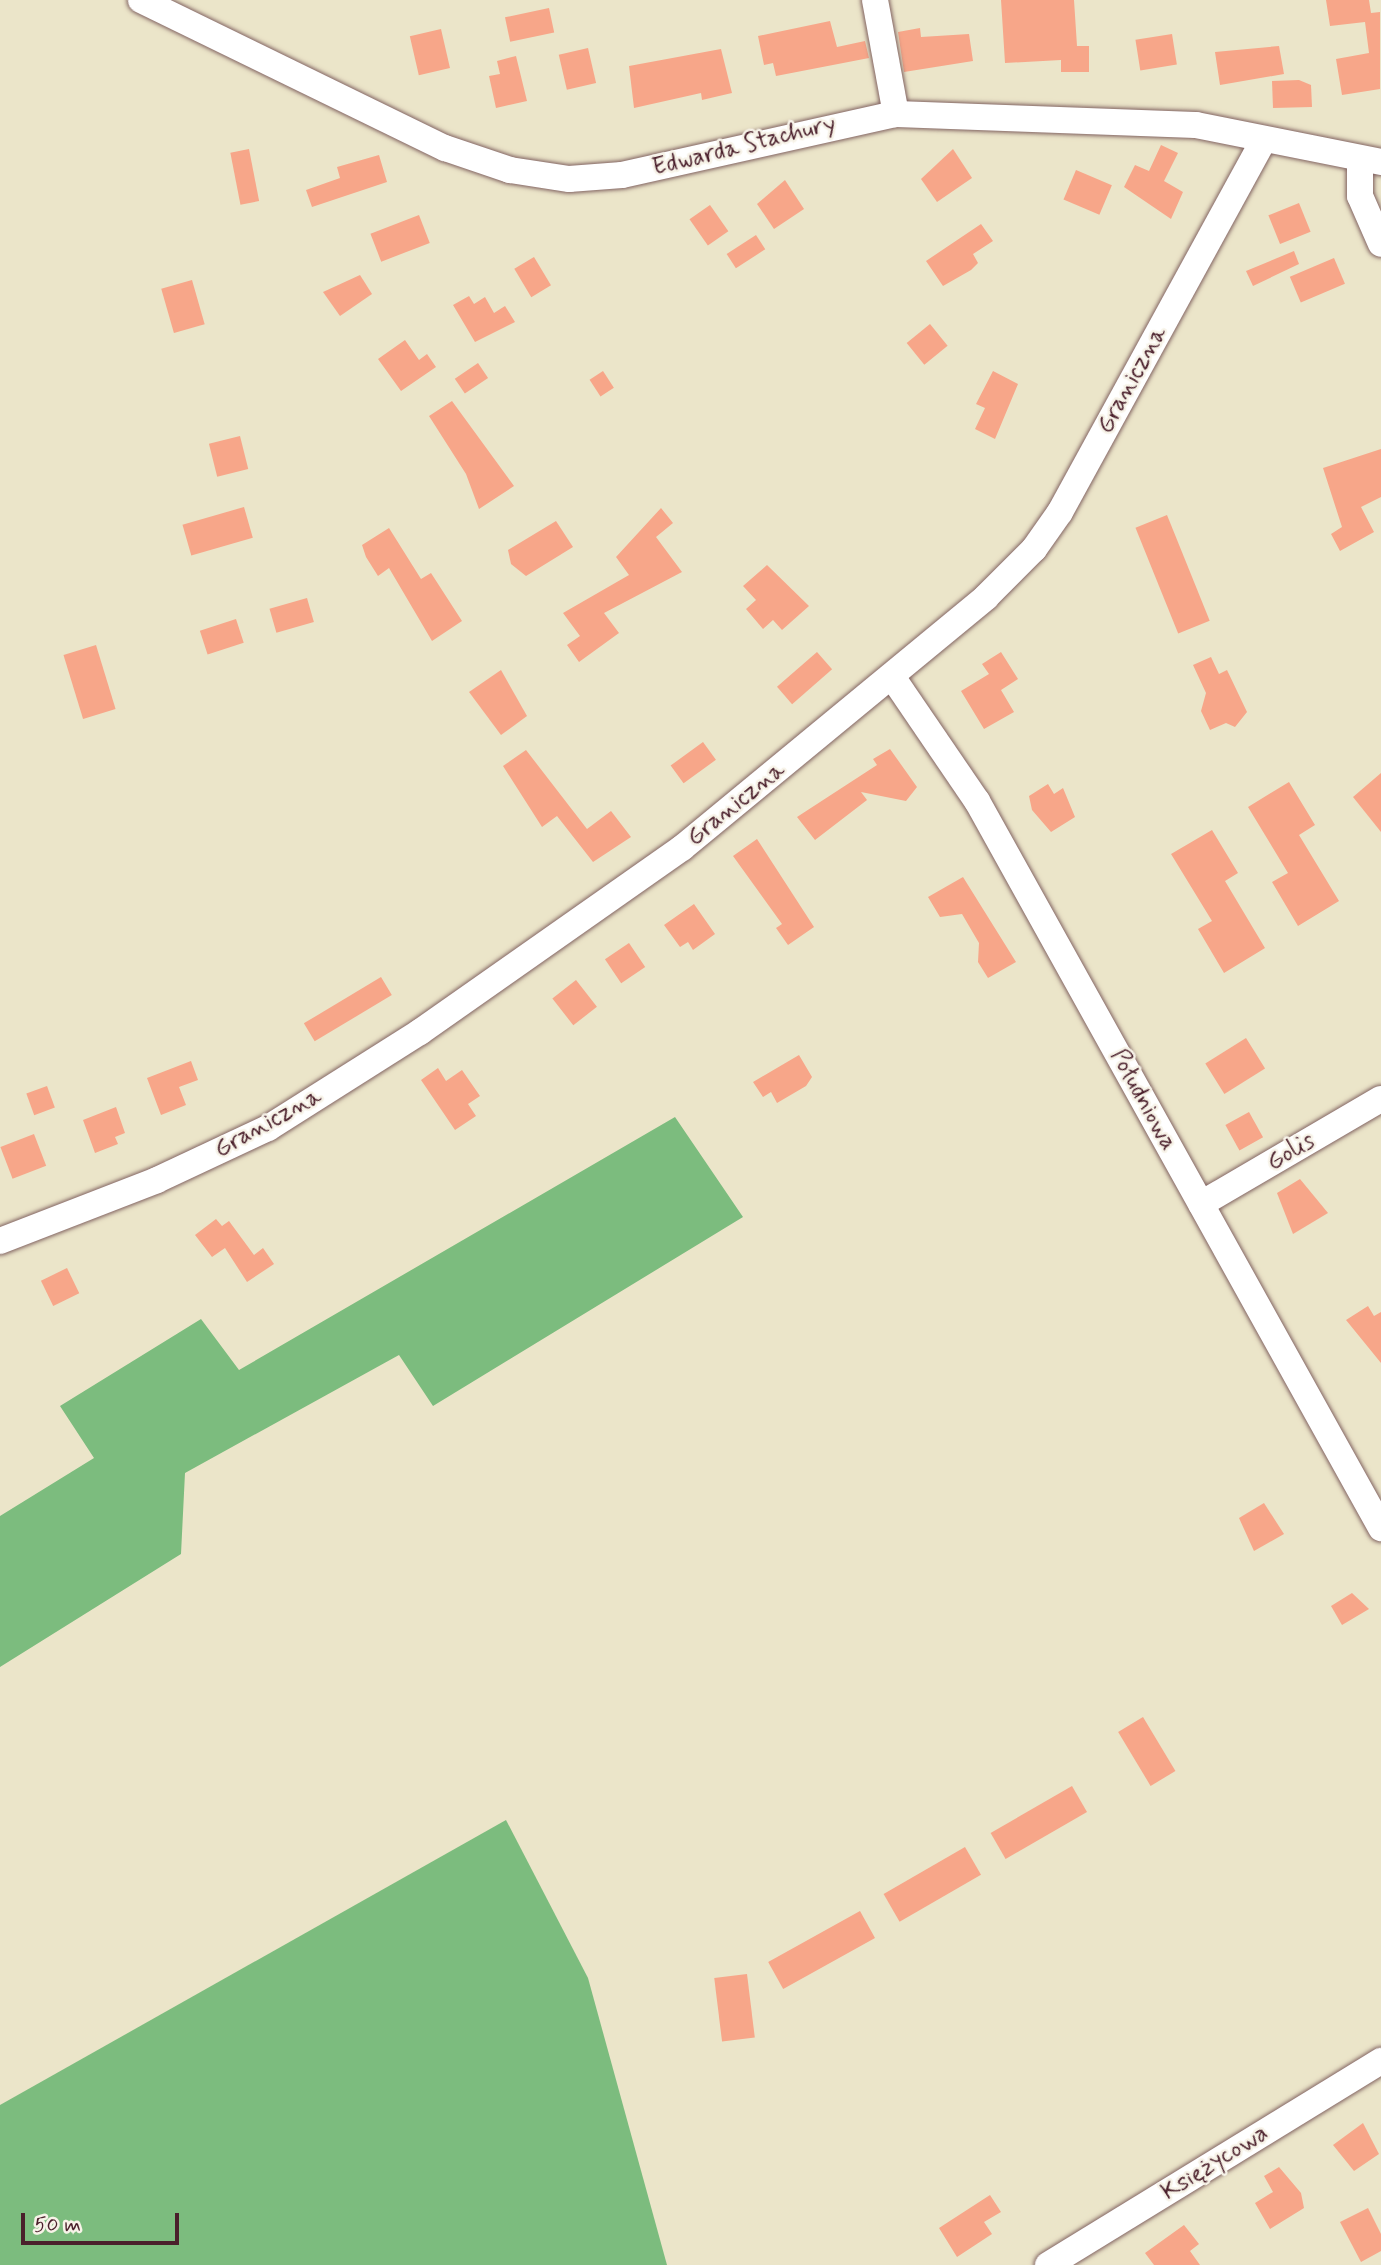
<!DOCTYPE html>
<meta charset="utf-8">
<style>
body{margin:0}
#map{position:relative;width:1381px;height:2265px;overflow:hidden;background:#ebe5c9;font-family:Mynerve,sans-serif}
div>[style]{position:absolute}
.forest>*{inset:0;background:#7cbc7e}
.building>*{inset:0;background:#f7a689;transform-origin:0 0}
.roads{filter:drop-shadow(0 0 2px #826462) drop-shadow(0 0 2px #826462)}
.minor>*{height:26px;margin:-13px;padding:0 13px;transform-origin:13px;border-radius:13px;background:#fff}
span{translate:-50% -50%;white-space:nowrap;text-align:center;line-height:1.15;-webkit-text-stroke:5px #f7f3e8;paint-order:stroke}
.street-label{font-size:24px;color:#4a1f2b}
.scale{position:absolute;left:21px;top:2213px;width:158px;height:32px;box-sizing:border-box;border:4px solid #4a1f2b;border-top:0;padding-left:9px;font-size:21px;line-height:24px;white-space:nowrap;color:#4a1f2b;-webkit-text-stroke:5px #f7f3e8;paint-order:stroke}
</style>
<div id="map">
<div class="forest">
<i style="clip-path:polygon(675px 1117px,743px 1217px,433px 1406px,399px 1355px,185px 1473px,181px 1554px,0 1667px,0 1516px,94px 1458px,60px 1406px,201px 1319px,239px 1370px)"></i>
<i style="clip-path:polygon(506px 1820px,588px 1978px,667px 2265px,0 2265px,0 2105px)"></i>
</div>
<div class="building">
<i style="clip-path:polygon(1001px 0,1074px 0,1077px 46px,1089px 46px,1089px 72px,1061px 72px,1061px 60px,1005px 63px)"></i>
<i style="clip-path:polygon(1326px 0,1369px 0,1371px 13px,1380px 12px,1380px 89px,1342px 95px,1336px 59px,1369px 53px,1365px 22px,1330px 26px)"></i>
<i style="left:549px;top:8px;width:25px;height:45px;rotate:78deg"></i>
<i style="clip-path:polygon(830px 21px,837px 47px,865px 41px,869px 58px,776px 76px,773px 63px,764px 65px,758px 36px)"></i>
<i style="clip-path:polygon(920px 28px,921px 37px,969px 34px,973px 61px,904px 72px,898px 32px)"></i>
<i style="left:441px;top:29px;width:40px;height:32px;rotate:77deg"></i>
<i style="left:1172px;top:34px;width:31px;height:37px;rotate:81deg"></i>
<i style="clip-path:polygon(1279px 46px,1284px 74px,1220px 85px,1215px 52px)"></i>
<i style="left:588px;top:48px;width:36px;height:30px;rotate:77deg"></i>
<i style="clip-path:polygon(721px 49px,732px 93px,702px 100px,701px 93px,634px 108px,629px 66px)"></i>
<i style="clip-path:polygon(516px 56px,527px 101px,496px 108px,489px 76px,500px 74px,497px 61px)"></i>
<i style="clip-path:polygon(1299px 80px,1311px 85px,1312px 107px,1273px 108px,1272px 81px)"></i>
<i style="clip-path:polygon(1161px 145px,1178px 153px,1164px 181px,1183px 192px,1171px 219px,1124px 187px,1135px 165px,1149px 171px)"></i>
<i style="left:249px;top:149px;width:53px;height:19px;rotate:79deg"></i>
<i style="clip-path:polygon(953px 149px,972px 178px,937px 202px,921px 179px)"></i>
<i style="clip-path:polygon(379px 155px,387px 182px,312px 207px,306px 190px,340px 178px,337px 167px)"></i>
<i style="left:1076px;top:170px;width:39px;height:32px;rotate:23deg"></i>
<i style="clip-path:polygon(785px 180px,804px 209px,774px 229px,757px 204px)"></i>
<i style="left:1299px;top:203px;width:31px;height:33px;rotate:68deg"></i>
<i style="left:710px;top:205px;width:32px;height:25px;rotate:55deg"></i>
<i style="left:419px;top:215px;width:30px;height:52px;rotate:69deg"></i>
<i style="clip-path:polygon(981px 224px,993px 241px,973px 254px,978px 263px,971px 270px,943px 286px,926px 261px)"></i>
<i style="left:756px;top:235px;width:17px;height:35px;rotate:57deg"></i>
<i style="clip-path:polygon(1294px 251px,1299px 264px,1253px 286px,1246px 271px)"></i>
<i style="left:534px;top:257px;width:33px;height:23px;rotate:59deg"></i>
<i style="left:1334px;top:258px;width:28px;height:48px;rotate:67deg"></i>
<i style="clip-path:polygon(360px 275px,372px 294px,340px 316px,323px 292px)"></i>
<i style="left:192px;top:280px;width:46px;height:32px;rotate:74deg"></i>
<i style="clip-path:polygon(469px 296px,474px 304px,485px 297px,494px 313px,505px 306px,515px 322px,475px 342px,453px 305px)"></i>
<i style="left:930px;top:324px;width:28px;height:30px;rotate:51deg"></i>
<i style="clip-path:polygon(405px 340px,419px 360px,427px 354px,436px 367px,401px 391px,378px 359px)"></i>
<i style="left:478px;top:363px;width:18px;height:28px;rotate:56deg"></i>
<i style="left:603px;top:371px;width:20px;height:16px;rotate:57deg"></i>
<i style="clip-path:polygon(993px 371px,1018px 384px,995px 439px,975px 429px,985px 408px,976px 404px)"></i>
<i style="clip-path:polygon(452px 401px,514px 486px,479px 509px,466px 474px,429px 416px)"></i>
<i style="left:240px;top:436px;width:34px;height:32px;rotate:76deg"></i>
<i style="clip-path:polygon(1381px 449px,1381px 497px,1361px 507px,1374px 532px,1340px 551px,1331px 534px,1342px 527px,1323px 468px)"></i>
<i style="left:244px;top:507px;width:32px;height:64px;rotate:74deg"></i>
<i style="clip-path:polygon(661px 508px,673px 523px,656px 537px,682px 572px,604px 613px,619px 633px,579px 662px,567px 645px,580px 636px,563px 613px,629px 575px,616px 557px)"></i>
<i style="left:1167px;top:515px;width:114px;height:34px;rotate:68deg"></i>
<i style="clip-path:polygon(556px 521px,573px 547px,526px 576px,511px 564px,508px 550px)"></i>
<i style="clip-path:polygon(389px 528px,421px 579px,431px 573px,462px 621px,432px 641px,389px 568px,378px 576px,366px 557px,362px 545px)"></i>
<i style="clip-path:polygon(767px 565px,809px 606px,782px 630px,773px 620px,763px 629px,746px 609px,756px 600px,743px 586px)"></i>
<i style="left:307px;top:598px;width:25px;height:39px;rotate:74deg"></i>
<i style="left:236px;top:619px;width:25px;height:38px;rotate:72deg"></i>
<i style="left:96px;top:645px;width:67px;height:34px;rotate:73deg"></i>
<i style="left:817px;top:652px;width:23px;height:53px;rotate:49deg"></i>
<i style="clip-path:polygon(1001px 652px,1018px 679px,1001px 690px,1014px 712px,984px 729px,961px 691px,989px 674px,982px 664px)"></i>
<i style="clip-path:polygon(1211px 657px,1219px 674px,1227px 670px,1247px 712px,1235px 727px,1226px 723px,1210px 730px,1201px 711px,1206px 693px,1193px 665px)"></i>
<i style="clip-path:polygon(501px 670px,527px 716px,501px 735px,469px 692px)"></i>
<i style="left:703px;top:742px;width:22px;height:40px;rotate:54deg"></i>
<i style="clip-path:polygon(890px 749px,917px 787px,906px 801px,861px 792px,867px 800px,815px 840px,797px 817px,877px 765px,873px 759px)"></i>
<i style="clip-path:polygon(526px 750px,587px 829px,611px 811px,631px 837px,593px 862px,557px 816px,542px 827px,503px 766px)"></i>
<i style="clip-path:polygon(1381px 773px,1381px 832px,1353px 797px)"></i>
<i style="clip-path:polygon(1289px 782px,1315px 825px,1299px 835px,1339px 901px,1298px 926px,1272px 882px,1288px 873px,1248px 807px)"></i>
<i style="clip-path:polygon(1048px 784px,1054px 794px,1063px 788px,1075px 817px,1051px 832px,1032px 810px,1029px 796px)"></i>
<i style="clip-path:polygon(1212px 830px,1238px 873px,1225px 881px,1265px 948px,1224px 973px,1198px 929px,1212px 921px,1171px 854px)"></i>
<i style="clip-path:polygon(757px 839px,814px 927px,788px 945px,776px 928px,782px 924px,733px 856px)"></i>
<i style="clip-path:polygon(963px 877px,1016px 962px,988px 978px,978px 962px,979px 943px,962px 914px,940px 917px,928px 897px)"></i>
<i style="clip-path:polygon(694px 904px,715px 934px,693px 950px,688px 942px,680px 947px,664px 925px)"></i>
<i style="left:629px;top:943px;width:29px;height:29px;rotate:56deg"></i>
<i style="left:381px;top:977px;width:21px;height:90px;rotate:59deg"></i>
<i style="left:576px;top:980px;width:34px;height:30px;rotate:52deg"></i>
<i style="left:1246px;top:1038px;width:36px;height:48px;rotate:58deg"></i>
<i style="clip-path:polygon(799px 1055px,812px 1077px,806px 1086px,777px 1103px,771px 1092px,763px 1097px,753px 1082px)"></i>
<i style="clip-path:polygon(191px 1061px,198px 1080px,179px 1087px,186px 1105px,161px 1115px,147px 1078px)"></i>
<i style="clip-path:polygon(438px 1068px,446px 1081px,462px 1070px,480px 1096px,468px 1104px,476px 1116px,455px 1130px,421px 1080px)"></i>
<i style="left:47px;top:1086px;width:23px;height:22px;rotate:70deg"></i>
<i style="clip-path:polygon(116px 1107px,125px 1133px,115px 1137px,118px 1144px,95px 1153px,83px 1120px)"></i>
<i style="left:1249px;top:1112px;width:29px;height:27px;rotate:61deg"></i>
<i style="left:34px;top:1134px;width:34px;height:36px;rotate:69deg"></i>
<i style="clip-path:polygon(1300px 1179px,1328px 1213px,1293px 1234px,1277px 1193px)"></i>
<i style="clip-path:polygon(216px 1219px,222px 1226px,229px 1221px,254px 1255px,263px 1248px,274px 1264px,247px 1282px,225px 1248px,212px 1257px,195px 1235px)"></i>
<i style="left:67px;top:1268px;width:28px;height:29px;rotate:64deg"></i>
<i style="clip-path:polygon(1368px 1306px,1374px 1316px,1381px 1312px,1381px 1363px,1346px 1320px)"></i>
<i style="clip-path:polygon(1264px 1503px,1284px 1534px,1254px 1551px,1239px 1518px)"></i>
<i style="clip-path:polygon(1352px 1593px,1369px 1609px,1342px 1625px,1331px 1606px)"></i>
<i style="left:1143px;top:1717px;width:63px;height:29px;rotate:59deg"></i>
<i style="left:1072px;top:1786px;width:30px;height:94px;rotate:60deg"></i>
<i style="left:965px;top:1847px;width:32px;height:94px;rotate:60deg"></i>
<i style="left:860px;top:1911px;width:31px;height:105px;rotate:61deg"></i>
<i style="left:747px;top:1974px;width:64px;height:33px;rotate:83deg"></i>
<i style="clip-path:polygon(1363px 2123px,1379px 2154px,1354px 2171px,1333px 2145px)"></i>
<i style="clip-path:polygon(1279px 2167px,1301px 2193px,1304px 2208px,1270px 2229px,1255px 2203px,1273px 2192px,1264px 2176px)"></i>
<i style="clip-path:polygon(990px 2195px,1001px 2212px,984px 2222px,992px 2234px,957px 2257px,939px 2228px)"></i>
<i style="clip-path:polygon(1368px 2208px,1381px 2234px,1381px 2251px,1361px 2262px,1340px 2222px)"></i>
<i style="clip-path:polygon(1184px 2225px,1199px 2244px,1190px 2251px,1200px 2265px,1154px 2265px,1145px 2253px)"></i>
</div>
<div class="roads">
<div class="minor">
<i style="left:141px;top:0;width:338px;rotate:26deg"></i>
<i style="left:445px;top:148px;width:69px;rotate:18.7deg"></i>
<i style="left:510px;top:170px;width:60px;rotate:8.7deg"></i>
<i style="left:569px;top:179px;width:53px;rotate:-4.3deg"></i>
<i style="left:622px;top:175px;width:281px;rotate:-12.6deg"></i>
<i style="left:896px;top:114px;width:300px;rotate:2.1deg"></i>
<i style="left:1196px;top:125px;width:189px;rotate:11.3deg"></i>
<i style="left:875px;top:0;width:116px;rotate:79.6deg"></i>
<i style="left:1360px;top:160px;width:36px;rotate:90deg"></i>
<i style="left:1360px;top:196px;width:52px;rotate:66.4deg"></i>
<i style="left:893px;top:678px;width:149px;rotate:55.7deg"></i>
<i style="left:977px;top:801px;width:832px;rotate:60.94deg"></i>
<i style="left:1201px;top:1204px;width:208px;rotate:-30.3deg"></i>
<i style="left:0;top:1241px;width:168px;rotate:-21.2deg"></i>
<i style="left:157px;top:1180px;width:123px;rotate:-25.1deg"></i>
<i style="left:268px;top:1128px;width:180px;rotate:-32.3deg"></i>
<i style="left:420px;top:1032px;width:320px;rotate:-35.1deg"></i>
<i style="left:682px;top:848px;width:394px;rotate:-39.5deg"></i>
<i style="left:986px;top:597px;width:68px;rotate:-45deg"></i>
<i style="left:1034px;top:549px;width:45px;rotate:-54.9deg"></i>
<i style="left:1060px;top:512px;width:423px;rotate:-61.3deg"></i>
<i style="left:1048px;top:2265px;width:391px;rotate:-31.5deg"></i>
</div>
</div>
<div class="street-label">
<span style="left:744px;top:146px;rotate:-14deg">Edwarda Stachury</span>
<span style="left:1132px;top:380px;rotate:-61deg">Graniczna</span>
<span style="left:736px;top:804px;rotate:-39deg">Graniczna</span>
<span style="left:1143px;top:1100px;rotate:61deg">Południowa</span>
<span style="left:268px;top:1123px;rotate:-29deg">Graniczna</span>
<span style="left:1291px;top:1152px;rotate:-30deg">Golis</span>
<span style="left:1215px;top:2163px;rotate:-32deg">Księżycowa</span>
</div>
<div class="scale">50 m</div>
</div>
